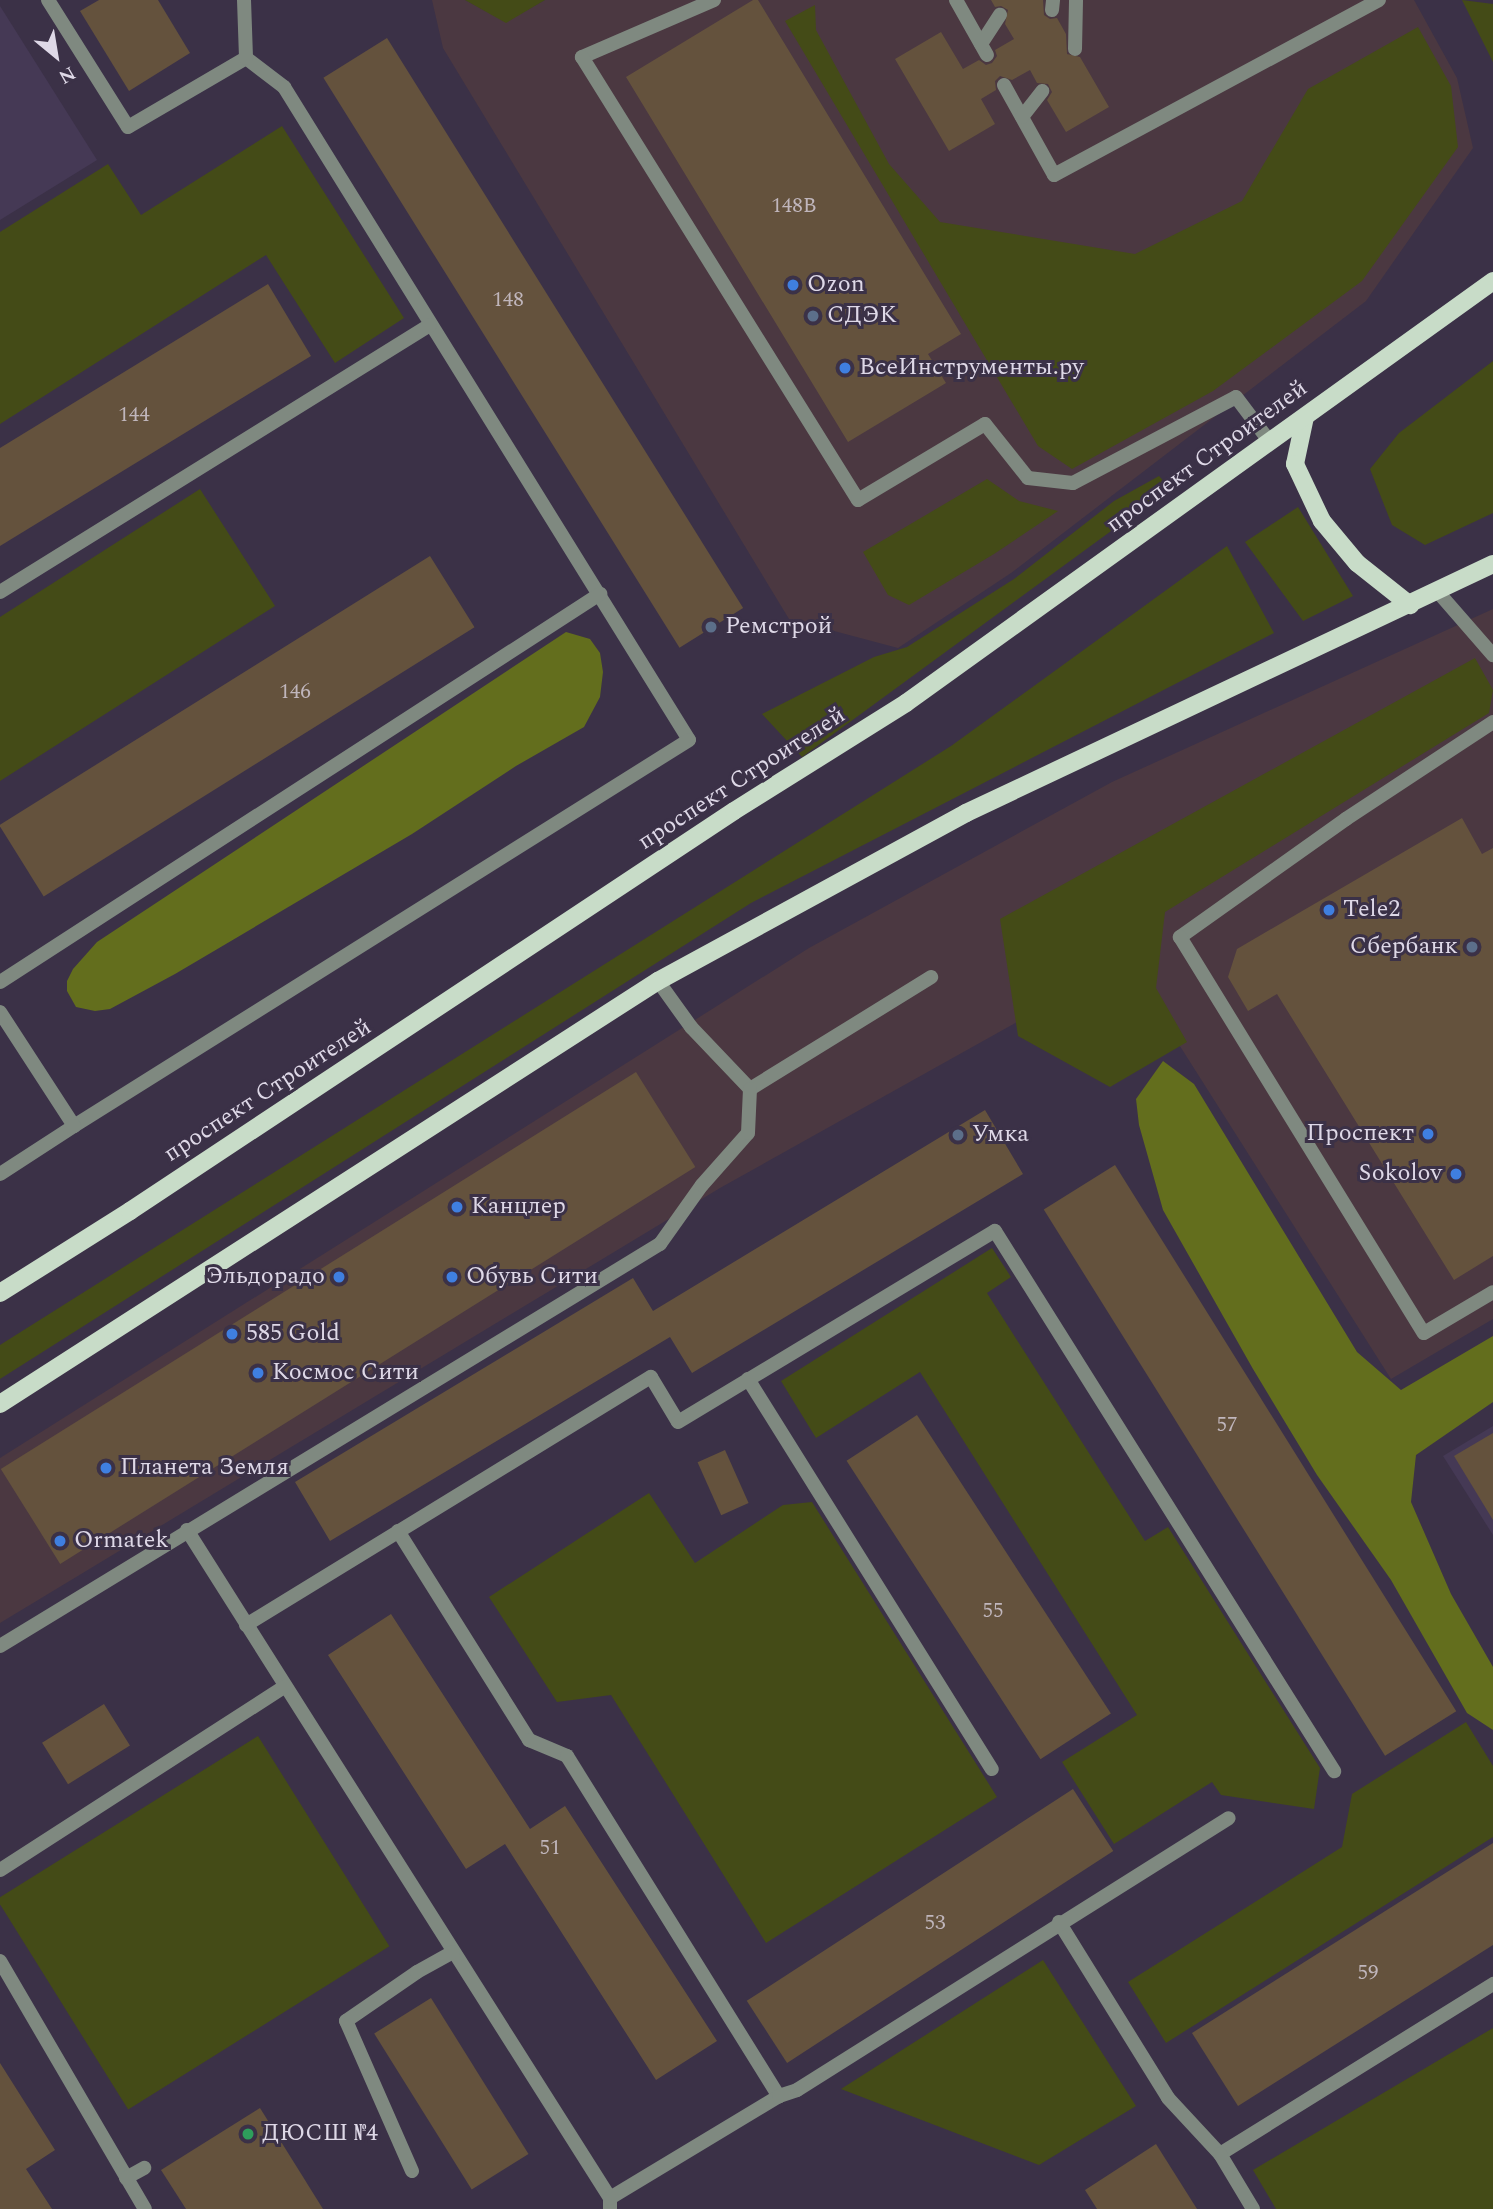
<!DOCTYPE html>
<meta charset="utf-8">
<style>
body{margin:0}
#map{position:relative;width:1493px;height:2209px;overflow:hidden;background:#3b3147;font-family:Spectral,serif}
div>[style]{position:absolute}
.commercial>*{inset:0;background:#4b3841}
.built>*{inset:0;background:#453955}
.green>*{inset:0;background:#444b17;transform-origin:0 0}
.forest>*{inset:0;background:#636e1d}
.building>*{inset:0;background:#64523d;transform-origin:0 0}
.service>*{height:14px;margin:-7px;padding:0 7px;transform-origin:7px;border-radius:7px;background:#7f8980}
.primary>*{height:18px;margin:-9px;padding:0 9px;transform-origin:9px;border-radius:9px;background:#c8dcc8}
.dots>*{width:19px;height:19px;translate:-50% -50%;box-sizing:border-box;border:4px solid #3b3147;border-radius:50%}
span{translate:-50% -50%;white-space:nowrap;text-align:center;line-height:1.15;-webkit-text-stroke:6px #3b3147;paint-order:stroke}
.number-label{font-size:21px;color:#c0b6bc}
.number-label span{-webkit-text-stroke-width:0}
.poi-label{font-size:24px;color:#ded8e7}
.left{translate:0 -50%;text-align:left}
.right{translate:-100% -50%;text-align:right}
.street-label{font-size:24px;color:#ded8e7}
.north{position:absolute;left:21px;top:21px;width:70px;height:70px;-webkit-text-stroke:5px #3b3147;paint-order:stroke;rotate:150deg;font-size:19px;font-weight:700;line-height:28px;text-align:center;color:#ded8e7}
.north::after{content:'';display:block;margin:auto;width:24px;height:32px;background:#ded8e7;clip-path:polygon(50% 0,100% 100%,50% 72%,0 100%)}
</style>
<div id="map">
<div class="commercial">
<i style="clip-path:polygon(432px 0,465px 0,506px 22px,545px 0,1414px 0,1457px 78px,1473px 148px,1366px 301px,1011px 573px,898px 648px,789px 619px,443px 48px)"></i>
<i style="clip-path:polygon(1493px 609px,1493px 1319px,1391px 1379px,1126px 961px,720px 1188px,0 1623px,0 1458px,809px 948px,1112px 782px)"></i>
</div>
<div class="built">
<i style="clip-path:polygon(0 6px,97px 160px,0 220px)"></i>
<i style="clip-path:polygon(1493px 1426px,1493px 1535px,1443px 1456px)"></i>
</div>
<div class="green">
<i style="clip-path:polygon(465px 0,545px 0,506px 23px)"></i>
<i style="clip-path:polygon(1462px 0,1493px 4px,1493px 62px)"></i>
<i style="clip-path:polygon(815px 5px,816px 30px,889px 164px,940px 222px,1135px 254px,1242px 201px,1308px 89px,1418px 27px,1451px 86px,1458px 147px,1362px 281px,1213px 391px,1072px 469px,1038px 446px,785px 21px)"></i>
<i style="clip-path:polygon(282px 126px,404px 318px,335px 363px,266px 255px,0 424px,0 232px,108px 164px,141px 215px)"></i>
<i style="clip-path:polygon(1493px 361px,1493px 513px,1425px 545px,1392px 525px,1370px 469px,1399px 433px)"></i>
<i style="clip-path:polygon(1159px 476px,1170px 488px,802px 757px,762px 714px,874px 657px,907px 647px,1014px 579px,1114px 501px)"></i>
<i style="clip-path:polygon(987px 479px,1019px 501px,1058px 511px,994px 554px,909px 605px,888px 595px,863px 552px)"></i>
<i style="clip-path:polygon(200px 489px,275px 606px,0 781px,0 617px)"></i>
<i style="clip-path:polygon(1298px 507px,1353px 596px,1303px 621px,1245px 542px)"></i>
<i style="clip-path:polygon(1227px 546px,1274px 633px,751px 903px,0 1379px,0 1345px,951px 746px)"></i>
<i style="clip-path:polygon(1475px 658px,1493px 690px,1489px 713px,1165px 912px,1156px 988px,1187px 1042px,1110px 1087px,1018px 1036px,1000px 919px)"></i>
<i style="clip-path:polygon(992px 1248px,1011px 1277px,987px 1293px,1145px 1541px,1168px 1527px,1320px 1768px,1314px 1809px,1221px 1795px,1212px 1782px,1114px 1844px,1062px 1762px,1137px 1715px,920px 1372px,816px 1438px,781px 1381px)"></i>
<i style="clip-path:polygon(649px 1493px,695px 1563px,783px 1505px,812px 1502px,997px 1797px,766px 1943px,611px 1695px,557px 1702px,489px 1597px)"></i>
<i style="clip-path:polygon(1466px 1722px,1493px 1766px,1493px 1837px,1166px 2043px,1128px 1982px,1342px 1847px,1352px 1794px)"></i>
<i style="left:258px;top:1736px;width:248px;height:308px;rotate:58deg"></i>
<i style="clip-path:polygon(1043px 1960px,1136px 2106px,1039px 2165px,841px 2089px)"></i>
<i style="clip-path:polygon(1493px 2028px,1493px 2209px,1276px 2209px,1253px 2170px)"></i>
</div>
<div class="forest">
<i style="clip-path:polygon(566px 632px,590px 639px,600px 653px,603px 672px,600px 697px,584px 727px,516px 766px,412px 834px,175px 974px,110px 1009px,95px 1011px,76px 1007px,67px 991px,67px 981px,73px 969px,97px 942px)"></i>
<i style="clip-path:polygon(1163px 1061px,1194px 1084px,1357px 1352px,1401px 1390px,1493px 1336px,1493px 1402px,1416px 1455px,1411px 1502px,1451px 1594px,1493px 1667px,1493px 1730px,1467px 1713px,1391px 1580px,1317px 1475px,1253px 1369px,1163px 1210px,1139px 1125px,1136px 1099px)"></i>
</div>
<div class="building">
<i style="clip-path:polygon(99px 0,158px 0,190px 53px,129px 91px,80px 11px)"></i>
<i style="clip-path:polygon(753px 0,758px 0,961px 334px,928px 354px,946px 383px,848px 442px,626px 77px)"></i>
<i style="clip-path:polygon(991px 0,1043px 0,1044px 15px,1050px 19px,1057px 18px,1066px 34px,1067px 54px,1080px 57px,1109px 107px,1066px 132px,1047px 100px,1052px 92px,1048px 84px,1037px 83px,1030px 70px,1012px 80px,1000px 76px,995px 81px,996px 90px,981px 99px,995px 124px,949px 151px,895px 59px,941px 32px,963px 69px,979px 60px,986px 65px,992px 63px,997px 56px,995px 50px,1014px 39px,1005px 24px,1008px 10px,1001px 6px,995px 7px)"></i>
<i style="left:387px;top:38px;width:672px;height:75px;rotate:58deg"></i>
<i style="clip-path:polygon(268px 284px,311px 356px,0 546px,0 448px)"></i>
<i style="left:430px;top:556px;width:84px;height:508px;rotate:58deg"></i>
<i style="clip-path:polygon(1462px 818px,1482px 854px,1493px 848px,1493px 1256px,1454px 1280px,1277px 994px,1248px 1011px,1228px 977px,1237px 949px)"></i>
<i style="left:636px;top:1072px;width:112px;height:749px;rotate:58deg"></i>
<i style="clip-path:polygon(985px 1110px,1023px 1174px,692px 1373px,670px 1337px,330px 1541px,295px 1482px,633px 1278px,653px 1311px)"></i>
<i style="left:1115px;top:1165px;width:644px;height:84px;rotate:58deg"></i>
<i style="left:917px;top:1415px;width:356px;height:84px;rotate:57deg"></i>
<i style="clip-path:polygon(1493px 1433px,1493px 1520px,1454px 1456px)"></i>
<i style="left:725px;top:1450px;width:58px;height:30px;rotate:66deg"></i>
<i style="clip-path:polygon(391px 1614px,530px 1829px,565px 1806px,717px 2041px,656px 2080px,505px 1844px,466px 1869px,328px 1655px)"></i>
<i style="left:104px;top:1704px;width:49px;height:73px;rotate:58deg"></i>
<i style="left:1073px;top:1789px;width:74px;height:389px;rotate:57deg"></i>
<i style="clip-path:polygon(1493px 1843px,1493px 1945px,1238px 2106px,1192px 2033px)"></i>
<i style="left:431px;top:1998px;width:184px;height:67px;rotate:58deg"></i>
<i style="clip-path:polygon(0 2063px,55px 2150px,26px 2169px,52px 2209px,0 2209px)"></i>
<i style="clip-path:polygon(260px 2108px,323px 2209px,186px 2209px,161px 2170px)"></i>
<i style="clip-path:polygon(1156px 2144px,1197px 2209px,1097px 2209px,1085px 2190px)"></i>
</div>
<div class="service">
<i style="left:48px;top:0;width:150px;rotate:57.8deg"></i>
<i style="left:128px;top:127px;width:137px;rotate:-30.3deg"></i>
<i style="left:246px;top:58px;width:48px;rotate:37.3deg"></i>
<i style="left:284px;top:87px;width:768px;rotate:58.19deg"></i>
<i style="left:689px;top:740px;width:726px;rotate:147.89deg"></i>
<i style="left:244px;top:0;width:58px;rotate:88deg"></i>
<i style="left:714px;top:0;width:144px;rotate:156.6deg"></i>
<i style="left:582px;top:57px;width:522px;rotate:58.08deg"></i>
<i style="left:858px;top:500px;width:148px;rotate:-30.9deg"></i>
<i style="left:985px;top:424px;width:69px;rotate:51.5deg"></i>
<i style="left:1028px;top:478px;width:45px;rotate:6.3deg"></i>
<i style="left:1073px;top:483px;width:184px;rotate:-27.8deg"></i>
<i style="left:1236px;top:397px;width:56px;rotate:52.9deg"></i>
<i style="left:956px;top:0;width:63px;rotate:60.6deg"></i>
<i style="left:1052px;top:10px;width:10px;rotate:-84deg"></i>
<i style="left:981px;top:44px;width:35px;rotate:-57deg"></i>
<i style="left:1075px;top:49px;width:49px;rotate:-88.8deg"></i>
<i style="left:1004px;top:85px;width:103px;rotate:60.9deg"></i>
<i style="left:1054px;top:175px;width:369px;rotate:-28.3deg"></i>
<i style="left:1022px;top:117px;width:33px;rotate:-52deg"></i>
<i style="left:0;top:592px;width:506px;rotate:-31.84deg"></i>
<i style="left:1438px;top:592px;width:84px;rotate:48.9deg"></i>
<i style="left:1493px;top:722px;width:176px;rotate:146.6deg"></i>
<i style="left:1346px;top:819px;width:204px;rotate:144.6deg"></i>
<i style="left:1180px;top:937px;width:465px;rotate:58.4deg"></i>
<i style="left:1424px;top:1333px;width:80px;rotate:-30.7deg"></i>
<i style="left:658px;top:981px;width:57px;rotate:54.3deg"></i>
<i style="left:691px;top:1027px;width:86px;rotate:46.4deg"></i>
<i style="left:750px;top:1089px;width:213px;rotate:-31.7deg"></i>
<i style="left:0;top:982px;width:715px;rotate:-32.89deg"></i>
<i style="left:0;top:1012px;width:136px;rotate:57deg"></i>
<i style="left:74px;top:1126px;width:88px;rotate:147deg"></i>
<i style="left:748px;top:1379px;width:460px;rotate:58deg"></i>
<i style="left:187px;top:1530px;width:791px;rotate:57.66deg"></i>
<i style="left:610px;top:2198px;width:11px;rotate:90deg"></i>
<i style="left:398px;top:1531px;width:247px;rotate:57.9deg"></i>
<i style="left:529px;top:1740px;width:41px;rotate:22.8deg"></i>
<i style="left:567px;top:1756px;width:401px;rotate:58.1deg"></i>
<i style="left:246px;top:1625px;width:475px;rotate:-31.5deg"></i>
<i style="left:651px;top:1377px;width:52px;rotate:59deg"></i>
<i style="left:678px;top:1422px;width:370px;rotate:-31.1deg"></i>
<i style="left:995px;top:1231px;width:638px;rotate:57.88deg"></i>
<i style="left:0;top:1646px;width:773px;rotate:-31.35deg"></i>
<i style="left:660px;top:1244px;width:72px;rotate:-54.6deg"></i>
<i style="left:702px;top:1185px;width:69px;rotate:-48.5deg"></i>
<i style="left:748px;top:1133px;width:44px;rotate:-87.4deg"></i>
<i style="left:0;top:1870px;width:338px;rotate:-32.8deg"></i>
<i style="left:1059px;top:1922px;width:207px;rotate:58.2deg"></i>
<i style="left:1168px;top:2098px;width:76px;rotate:47.1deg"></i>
<i style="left:1220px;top:2154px;width:322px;rotate:-31.9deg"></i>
<i style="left:0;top:1961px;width:287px;rotate:59.7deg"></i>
<i style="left:1220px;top:2154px;width:64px;rotate:59deg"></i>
<i style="left:412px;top:2171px;width:164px;rotate:-113.7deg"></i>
<i style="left:346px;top:2021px;width:86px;rotate:-34.6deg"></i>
<i style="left:417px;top:1972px;width:41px;rotate:-29.1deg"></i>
<i style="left:126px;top:2178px;width:21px;rotate:-29deg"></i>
<i style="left:610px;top:2198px;width:197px;rotate:-31.1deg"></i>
<i style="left:779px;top:2096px;width:19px;rotate:-18deg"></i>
<i style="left:797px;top:2090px;width:510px;rotate:-32.2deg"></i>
</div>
<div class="primary">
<i style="left:1305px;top:417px;width:48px;rotate:102deg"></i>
<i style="left:1295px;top:464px;width:63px;rotate:64.7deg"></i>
<i style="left:1322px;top:521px;width:55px;rotate:50.2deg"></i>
<i style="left:1357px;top:563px;width:68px;rotate:38.4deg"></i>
<i style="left:0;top:1293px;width:154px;rotate:-32.2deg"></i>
<i style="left:130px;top:1211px;width:724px;rotate:-33.51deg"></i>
<i style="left:734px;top:811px;width:203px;rotate:-32.1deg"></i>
<i style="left:906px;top:703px;width:723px;rotate:-35.71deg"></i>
<i style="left:0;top:1404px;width:782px;rotate:-32.74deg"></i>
<i style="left:658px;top:981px;width:351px;rotate:-28.6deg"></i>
<i style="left:966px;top:813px;width:583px;rotate:-25.29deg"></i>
</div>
<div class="dots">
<i style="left:793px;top:285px;background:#3f7fe0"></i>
<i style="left:813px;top:316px;background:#5c6f8a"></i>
<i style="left:845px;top:368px;background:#3f7fe0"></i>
<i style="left:711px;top:627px;background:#5c6f8a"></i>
<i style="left:1329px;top:910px;background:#3f7fe0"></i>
<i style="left:1472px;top:947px;background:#5c6f8a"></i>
<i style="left:1428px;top:1134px;background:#3f7fe0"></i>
<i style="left:958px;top:1135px;background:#5c6f8a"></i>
<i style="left:1456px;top:1174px;background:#3f7fe0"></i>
<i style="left:457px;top:1207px;background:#3f7fe0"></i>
<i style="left:339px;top:1277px;background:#3f7fe0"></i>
<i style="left:452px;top:1277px;background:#3f7fe0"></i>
<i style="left:232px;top:1334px;background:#3f7fe0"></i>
<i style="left:258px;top:1373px;background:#3f7fe0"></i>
<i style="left:106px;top:1468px;background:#3f7fe0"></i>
<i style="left:60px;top:1541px;background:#3f7fe0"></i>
<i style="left:248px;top:2134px;background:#2e9e5b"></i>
</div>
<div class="number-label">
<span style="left:794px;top:206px">148В</span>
<span style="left:508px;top:300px">148</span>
<span style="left:134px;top:415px">144</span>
<span style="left:295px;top:692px">146</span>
<span style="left:1227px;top:1425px">57</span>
<span style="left:993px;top:1611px">55</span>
<span style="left:550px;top:1848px">51</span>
<span style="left:935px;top:1923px">53</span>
<span style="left:1368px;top:1973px">59</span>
</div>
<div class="poi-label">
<span class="left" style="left:807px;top:285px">Ozon</span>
<span class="left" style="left:827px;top:316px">СДЭК</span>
<span class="left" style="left:859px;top:368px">ВсеИнструменты.ру</span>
<span class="left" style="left:725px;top:627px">Ремстрой</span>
<span class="left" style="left:1343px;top:910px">Tele2</span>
<span class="right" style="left:1458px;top:947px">Сбербанк</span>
<span class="right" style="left:1414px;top:1134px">Проспект</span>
<span class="left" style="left:972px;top:1135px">Умка</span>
<span class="right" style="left:1442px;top:1174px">Sokolov</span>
<span class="left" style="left:471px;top:1207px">Канцлер</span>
<span class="right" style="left:325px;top:1277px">Эльдорадо</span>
<span class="left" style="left:466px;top:1277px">Обувь Сити</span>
<span class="left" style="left:246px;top:1334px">585 Gold</span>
<span class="left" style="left:272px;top:1373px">Космос Сити</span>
<span class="left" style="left:120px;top:1468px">Планета Земля</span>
<span class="left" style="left:74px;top:1541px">Ormatek</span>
<span class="left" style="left:262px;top:2134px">ДЮСШ №4</span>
</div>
<div class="street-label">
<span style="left:1207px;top:457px;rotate:-36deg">проспект Строителей</span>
<span style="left:742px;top:779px;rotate:-33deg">проспект Строителей</span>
<span style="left:268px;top:1091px;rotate:-33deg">проспект Строителей</span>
</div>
<div class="north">N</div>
</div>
